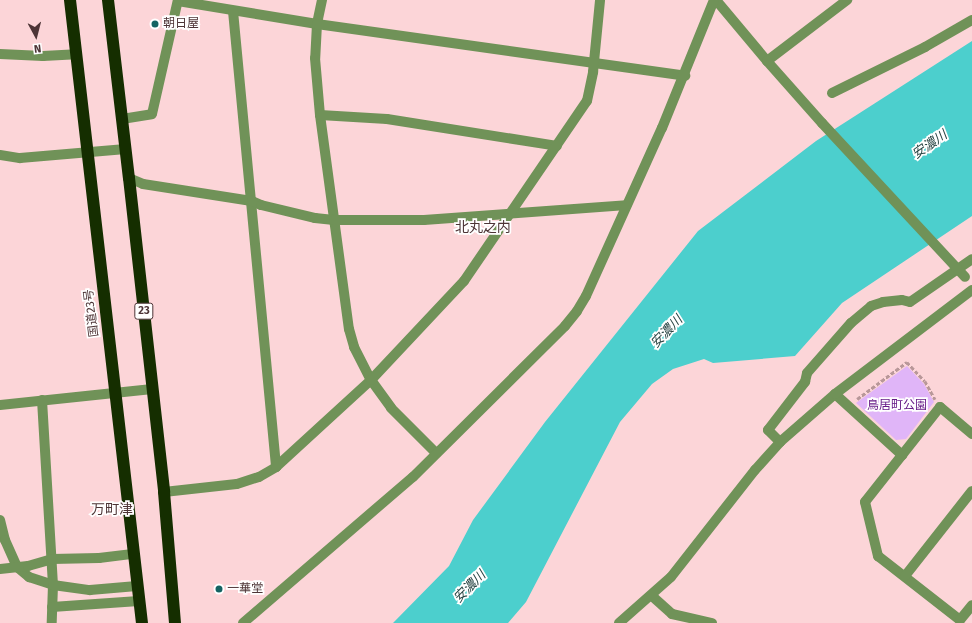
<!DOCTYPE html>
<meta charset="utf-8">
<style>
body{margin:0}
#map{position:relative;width:972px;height:623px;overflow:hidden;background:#fcd5d8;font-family:"Fira Sans","Noto Sans JP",sans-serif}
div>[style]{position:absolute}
.green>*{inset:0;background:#e0b5f8}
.water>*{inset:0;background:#4ccfcd}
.path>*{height:2.5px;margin-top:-1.25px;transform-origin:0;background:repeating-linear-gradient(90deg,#b89799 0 4px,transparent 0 6px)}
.minor>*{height:10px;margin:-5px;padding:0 5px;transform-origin:5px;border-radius:5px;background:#709258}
.highway>*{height:12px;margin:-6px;padding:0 6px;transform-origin:6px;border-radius:6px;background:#152e00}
.minor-bridge>*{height:10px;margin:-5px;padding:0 5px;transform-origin:5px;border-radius:5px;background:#709258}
.dots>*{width:11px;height:11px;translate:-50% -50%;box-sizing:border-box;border:2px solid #fff;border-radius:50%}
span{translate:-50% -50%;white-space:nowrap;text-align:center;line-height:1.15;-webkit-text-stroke:3.5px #fff;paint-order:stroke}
.shield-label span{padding:1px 3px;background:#fff;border:1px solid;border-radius:3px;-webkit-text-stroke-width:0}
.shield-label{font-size:11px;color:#4d3436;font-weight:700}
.poi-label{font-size:12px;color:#4d3436}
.left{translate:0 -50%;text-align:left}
.street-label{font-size:12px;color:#4d3436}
.park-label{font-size:12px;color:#661a86}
.water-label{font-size:13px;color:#284443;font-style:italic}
.quarter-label{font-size:14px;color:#4d3436}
.north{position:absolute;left:16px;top:16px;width:40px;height:40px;-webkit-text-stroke:3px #fff;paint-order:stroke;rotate:173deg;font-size:11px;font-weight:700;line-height:16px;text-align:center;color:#4d3436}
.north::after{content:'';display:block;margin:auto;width:14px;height:18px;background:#4d3436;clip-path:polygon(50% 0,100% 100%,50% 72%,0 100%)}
</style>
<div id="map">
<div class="green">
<i style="clip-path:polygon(907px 366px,924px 384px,934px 402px,906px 439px,896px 440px,856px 403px)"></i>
</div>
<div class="water">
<i style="clip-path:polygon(972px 41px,972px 216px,842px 303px,795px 356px,713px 363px,704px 359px,673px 369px,652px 384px,620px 422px,526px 602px,508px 623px,393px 623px,449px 566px,473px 520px,545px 422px,698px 231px,816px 141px)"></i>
</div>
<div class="path">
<i style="left:857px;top:399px;width:62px;rotate:-36.5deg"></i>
<i style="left:907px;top:362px;width:26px;rotate:47deg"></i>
<i style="left:925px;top:381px;width:21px;rotate:61deg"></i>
</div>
<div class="minor">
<i style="left:322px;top:0;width:25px;rotate:102deg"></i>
<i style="left:317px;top:24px;width:34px;rotate:93deg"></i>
<i style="left:315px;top:58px;width:57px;rotate:85deg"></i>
<i style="left:320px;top:115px;width:216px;rotate:82.3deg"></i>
<i style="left:349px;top:329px;width:19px;rotate:74deg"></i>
<i style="left:354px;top:347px;width:37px;rotate:63deg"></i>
<i style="left:371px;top:380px;width:34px;rotate:54deg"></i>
<i style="left:391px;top:408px;width:64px;rotate:45deg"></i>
<i style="left:716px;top:0;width:80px;rotate:50.1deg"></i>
<i style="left:767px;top:61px;width:101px;rotate:-37.3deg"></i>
<i style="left:178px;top:1px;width:141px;rotate:9.4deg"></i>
<i style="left:317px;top:24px;width:372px;rotate:8deg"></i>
<i style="left:233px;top:11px;width:458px;rotate:84.6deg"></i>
<i style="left:0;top:54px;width:43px;rotate:2.7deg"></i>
<i style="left:43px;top:56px;width:33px;rotate:-3deg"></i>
<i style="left:832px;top:93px;width:104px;rotate:-26.3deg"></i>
<i style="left:925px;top:47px;width:54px;rotate:-29.9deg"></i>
<i style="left:320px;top:115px;width:67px;rotate:3.4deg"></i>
<i style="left:387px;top:119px;width:172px;rotate:9deg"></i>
<i style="left:122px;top:119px;width:30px;rotate:-9deg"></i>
<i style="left:152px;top:114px;width:117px;rotate:-77.2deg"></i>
<i style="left:0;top:155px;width:20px;rotate:9deg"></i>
<i style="left:20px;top:158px;width:106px;rotate:-4.9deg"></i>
<i style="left:129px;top:178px;width:15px;rotate:23deg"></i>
<i style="left:143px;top:184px;width:110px;rotate:8.9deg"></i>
<i style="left:252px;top:201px;width:10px;rotate:24deg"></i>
<i style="left:261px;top:205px;width:56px;rotate:13.5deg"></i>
<i style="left:315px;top:218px;width:19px;rotate:6deg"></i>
<i style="left:334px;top:220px;width:90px"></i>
<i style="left:424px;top:220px;width:203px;rotate:-4.2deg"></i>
<i style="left:835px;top:394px;width:91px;rotate:42.3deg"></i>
<i style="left:42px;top:400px;width:185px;rotate:86.6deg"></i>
<i style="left:53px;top:585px;width:38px;rotate:92deg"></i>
<i style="left:0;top:405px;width:153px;rotate:-6deg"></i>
<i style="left:972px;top:434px;width:42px;rotate:-139.8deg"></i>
<i style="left:940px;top:407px;width:121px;rotate:128.3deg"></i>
<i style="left:865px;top:502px;width:56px;rotate:76.5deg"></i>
<i style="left:878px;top:556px;width:104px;rotate:38deg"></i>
<i style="left:960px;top:620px;width:19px;rotate:-51deg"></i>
<i style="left:780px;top:442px;width:17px;rotate:-135deg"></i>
<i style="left:768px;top:430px;width:61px;rotate:-52.4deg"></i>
<i style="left:805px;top:382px;width:9px;rotate:-77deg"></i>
<i style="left:807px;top:373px;width:67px;rotate:-48.7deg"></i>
<i style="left:851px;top:323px;width:26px;rotate:-40deg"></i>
<i style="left:871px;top:306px;width:13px;rotate:-18deg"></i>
<i style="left:883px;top:302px;width:19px;rotate:-6deg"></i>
<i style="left:902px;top:300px;width:8px;rotate:14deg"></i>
<i style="left:910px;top:302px;width:75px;rotate:-34.7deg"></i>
<i style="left:164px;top:492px;width:73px;rotate:-6.3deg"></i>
<i style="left:237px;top:484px;width:23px;rotate:-18deg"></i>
<i style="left:259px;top:477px;width:20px;rotate:-30deg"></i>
<i style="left:276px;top:467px;width:129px;rotate:-42.5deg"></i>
<i style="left:371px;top:380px;width:136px;rotate:-46.8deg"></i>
<i style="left:464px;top:281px;width:218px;rotate:-55.7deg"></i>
<i style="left:587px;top:101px;width:30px;rotate:-78deg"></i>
<i style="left:593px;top:72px;width:72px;rotate:-84.4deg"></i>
<i style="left:0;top:520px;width:21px;rotate:76deg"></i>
<i style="left:5px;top:540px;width:30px;rotate:66deg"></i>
<i style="left:17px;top:567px;width:16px;rotate:40deg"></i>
<i style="left:29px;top:577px;width:25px;rotate:18deg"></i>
<i style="left:53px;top:585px;width:37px;rotate:8deg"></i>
<i style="left:90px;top:590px;width:47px;rotate:-4.9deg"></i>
<i style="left:0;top:569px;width:28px;rotate:-6deg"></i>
<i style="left:28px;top:566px;width:25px;rotate:-16deg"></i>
<i style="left:52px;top:559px;width:47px;rotate:-1.2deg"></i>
<i style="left:99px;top:558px;width:34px;rotate:-7deg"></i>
<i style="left:905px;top:576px;width:108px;rotate:-51.8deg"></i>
<i style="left:652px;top:596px;width:27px;rotate:42deg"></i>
<i style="left:672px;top:614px;width:41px;rotate:12.7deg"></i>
<i style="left:52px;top:607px;width:87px;rotate:-3.9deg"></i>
<i style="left:243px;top:623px;width:224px;rotate:-40.7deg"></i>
<i style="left:413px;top:477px;width:214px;rotate:-44.8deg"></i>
<i style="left:565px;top:326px;width:19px;rotate:-51deg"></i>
<i style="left:577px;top:311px;width:17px;rotate:-59deg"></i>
<i style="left:586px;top:296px;width:184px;rotate:-65.7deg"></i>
<i style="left:662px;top:128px;width:138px;rotate:-67.9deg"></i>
<i style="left:619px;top:623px;width:69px;rotate:-41.5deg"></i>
<i style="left:671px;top:577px;width:136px;rotate:-51.9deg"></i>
<i style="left:755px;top:470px;width:38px;rotate:-48deg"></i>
<i style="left:780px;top:442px;width:73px;rotate:-41.1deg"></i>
<i style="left:835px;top:394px;width:172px;rotate:-37.2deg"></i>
</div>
<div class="highway">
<i style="left:70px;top:0;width:627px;rotate:83.41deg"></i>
<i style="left:108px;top:0;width:179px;rotate:83.3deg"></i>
<i style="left:129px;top:178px;width:316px;rotate:83.6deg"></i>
<i style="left:164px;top:492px;width:131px;rotate:85.2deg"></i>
</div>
<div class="minor-bridge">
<i style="left:767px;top:61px;width:83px;rotate:48.4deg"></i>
<i style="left:822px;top:123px;width:210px;rotate:47.1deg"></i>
</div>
<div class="dots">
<i style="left:155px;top:24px;background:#146362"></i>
<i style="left:219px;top:589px;background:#146362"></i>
</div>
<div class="shield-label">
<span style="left:144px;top:311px">23</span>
</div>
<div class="poi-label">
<span class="left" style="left:163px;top:24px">朝日屋</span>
<span class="left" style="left:227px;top:589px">一華堂</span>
</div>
<div class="street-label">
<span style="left:92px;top:313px;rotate:-97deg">国道23号</span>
</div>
<div class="park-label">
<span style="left:897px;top:406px">鳥居町公園</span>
</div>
<div class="water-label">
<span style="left:930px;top:145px;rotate:-35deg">安濃川</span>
<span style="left:667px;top:332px;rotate:-46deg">安濃川</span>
<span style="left:470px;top:587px;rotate:-45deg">安濃川</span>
</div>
<div class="quarter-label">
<span style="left:483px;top:228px">北丸之内</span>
<span style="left:112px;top:510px">万町津</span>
</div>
<div class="north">N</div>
</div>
